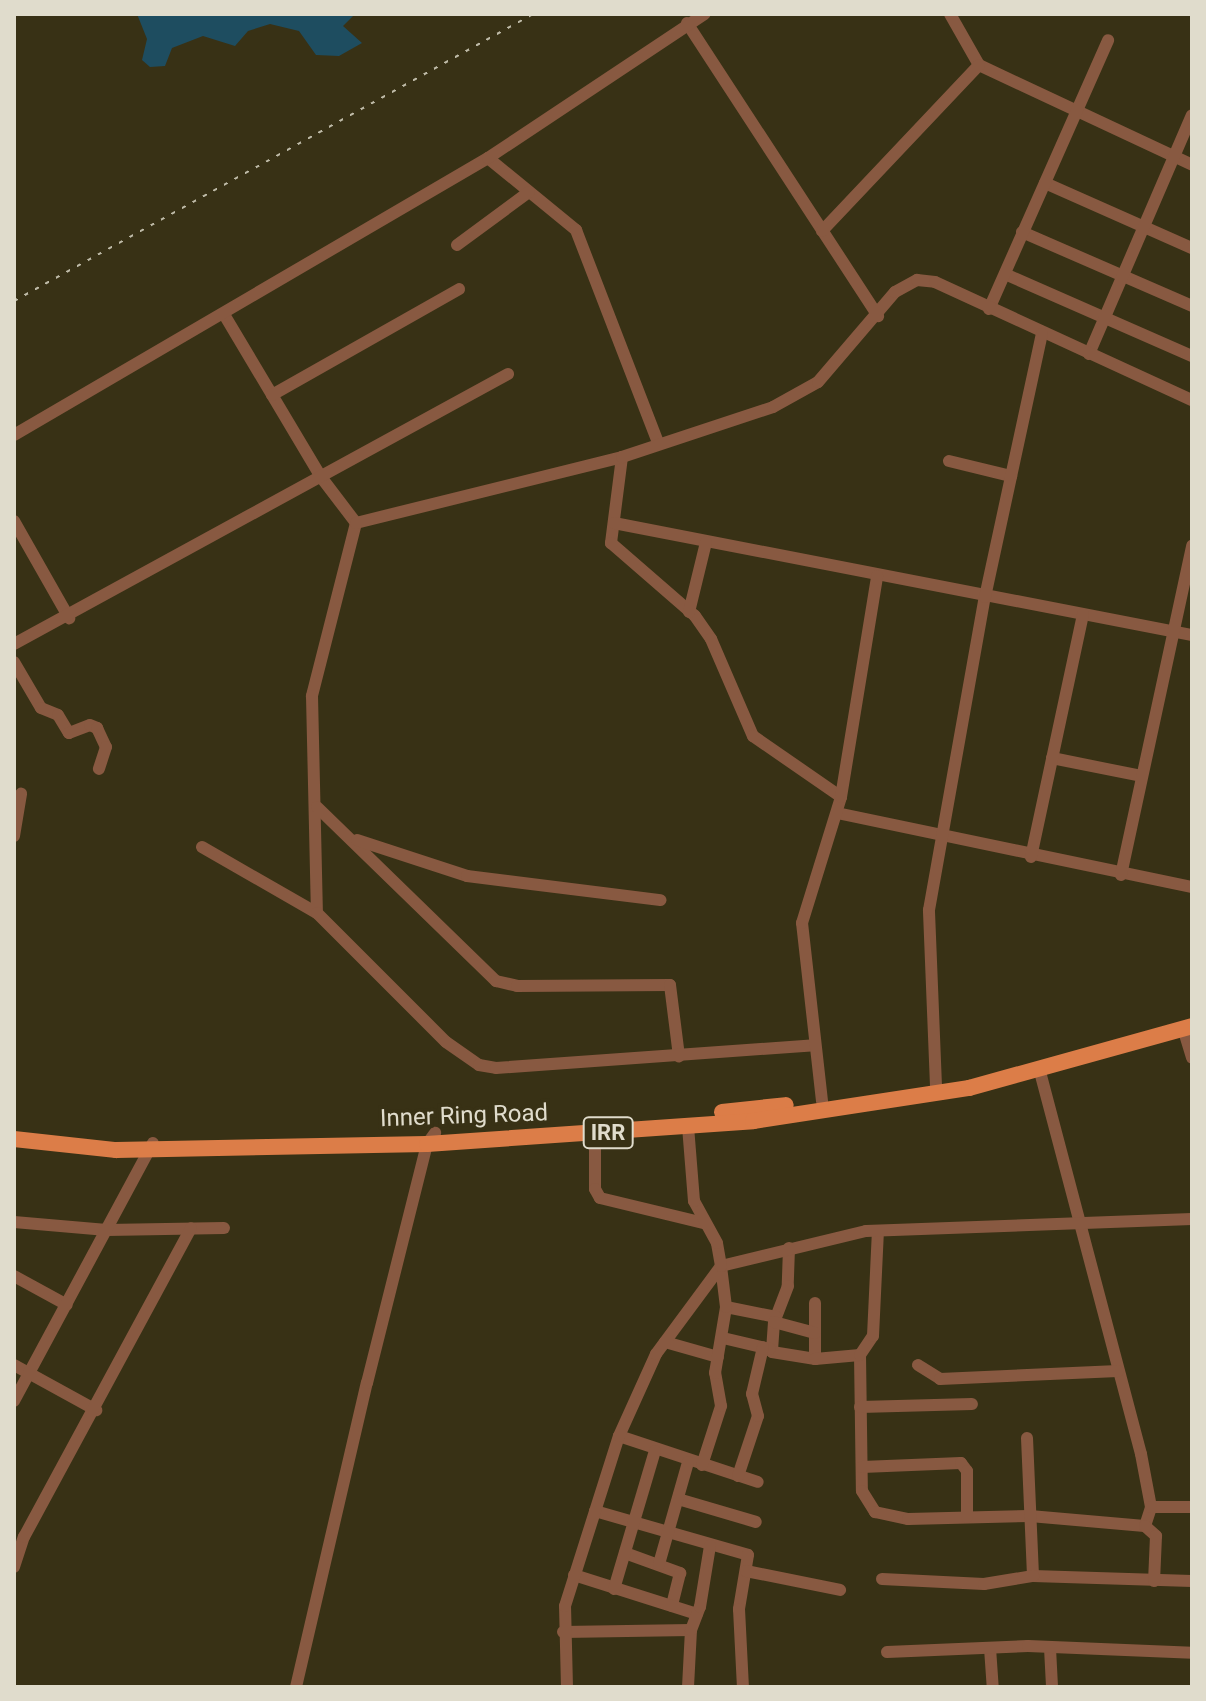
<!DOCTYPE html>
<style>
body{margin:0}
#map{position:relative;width:1206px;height:1701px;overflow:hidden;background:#383115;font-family:Roboto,sans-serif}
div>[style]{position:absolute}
.water>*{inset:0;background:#1e4d60}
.minor>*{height:12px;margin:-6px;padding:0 6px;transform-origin:6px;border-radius:6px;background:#885941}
.major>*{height:16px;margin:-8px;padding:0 8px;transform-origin:8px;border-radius:8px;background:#dc7d48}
.rail>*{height:2px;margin-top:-1px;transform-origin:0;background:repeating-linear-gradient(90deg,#bebaa7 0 4px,transparent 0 12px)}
span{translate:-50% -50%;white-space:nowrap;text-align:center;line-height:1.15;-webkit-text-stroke:7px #383115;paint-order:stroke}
.shield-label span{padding:2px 6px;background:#383115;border:2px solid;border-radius:6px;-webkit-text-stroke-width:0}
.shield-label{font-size:22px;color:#e0dccc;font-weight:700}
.street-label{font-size:24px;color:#e0dccc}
.frame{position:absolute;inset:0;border:16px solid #e0dccc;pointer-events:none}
</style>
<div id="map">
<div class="water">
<i style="clip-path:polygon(137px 14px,355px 14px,343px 26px,362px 43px,339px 56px,316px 55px,299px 31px,270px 24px,248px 31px,235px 46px,203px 36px,172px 48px,165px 66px,150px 67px,142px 60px,147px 39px)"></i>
</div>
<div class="minor">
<i style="left:950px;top:14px;width:59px;rotate:60.4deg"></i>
<i style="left:979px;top:65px;width:235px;rotate:25.1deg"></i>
<i style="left:687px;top:23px;width:350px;rotate:56.9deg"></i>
<i style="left:488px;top:158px;width:114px;rotate:39.3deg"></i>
<i style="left:576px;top:230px;width:227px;rotate:68.9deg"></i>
<i style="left:1045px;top:183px;width:161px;rotate:23.9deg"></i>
<i style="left:822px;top:231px;width:228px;rotate:-46.6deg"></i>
<i style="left:1022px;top:232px;width:185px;rotate:23.5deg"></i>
<i style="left:457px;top:245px;width:89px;rotate:-36.4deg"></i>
<i style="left:1005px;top:274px;width:204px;rotate:23.7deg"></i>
<i style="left:989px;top:309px;width:294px;rotate:-66.1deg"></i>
<i style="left:225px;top:316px;width:187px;rotate:59.2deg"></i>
<i style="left:321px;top:477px;width:58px;rotate:52.7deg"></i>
<i style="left:356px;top:523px;width:179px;rotate:104.3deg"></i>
<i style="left:312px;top:696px;width:217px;rotate:88.7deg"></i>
<i style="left:1089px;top:354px;width:260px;rotate:-66.7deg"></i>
<i style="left:272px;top:395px;width:215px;rotate:-29.5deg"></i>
<i style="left:14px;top:435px;width:549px;rotate:-30.3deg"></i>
<i style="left:488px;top:158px;width:260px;rotate:-33.6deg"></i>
<i style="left:622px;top:457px;width:87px;rotate:97.3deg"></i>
<i style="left:611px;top:543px;width:111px;rotate:41deg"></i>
<i style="left:695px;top:616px;width:28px;rotate:55deg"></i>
<i style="left:711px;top:639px;width:106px;rotate:66.6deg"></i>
<i style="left:753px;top:736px;width:107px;rotate:34.7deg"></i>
<i style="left:949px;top:461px;width:64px;rotate:13.6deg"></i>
<i style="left:14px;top:521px;width:112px;rotate:60.4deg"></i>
<i style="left:356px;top:523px;width:274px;rotate:-13.9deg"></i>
<i style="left:622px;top:457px;width:159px;rotate:-18.3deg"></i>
<i style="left:773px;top:407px;width:51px;rotate:-29.1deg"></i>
<i style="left:818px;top:382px;width:118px;rotate:-49.5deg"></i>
<i style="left:895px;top:292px;width:25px;rotate:-29deg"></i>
<i style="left:917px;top:280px;width:18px;rotate:6deg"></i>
<i style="left:935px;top:282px;width:283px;rotate:24.7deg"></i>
<i style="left:614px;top:523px;width:589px;rotate:10.97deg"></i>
<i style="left:689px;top:612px;width:72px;rotate:-76.3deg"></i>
<i style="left:14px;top:644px;width:563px;rotate:-28.66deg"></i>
<i style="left:14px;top:662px;width:53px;rotate:59.6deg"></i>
<i style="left:41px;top:708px;width:18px;rotate:22deg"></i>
<i style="left:58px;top:715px;width:21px;rotate:59deg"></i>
<i style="left:69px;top:733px;width:22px;rotate:-21deg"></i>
<i style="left:90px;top:725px;width:8px;rotate:23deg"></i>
<i style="left:97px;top:728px;width:21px;rotate:65deg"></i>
<i style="left:106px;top:747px;width:23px;rotate:108deg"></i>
<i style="left:1052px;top:758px;width:91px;rotate:11.4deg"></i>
<i style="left:317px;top:807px;width:250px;rotate:44.2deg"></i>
<i style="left:496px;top:981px;width:22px;rotate:13deg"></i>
<i style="left:517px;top:986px;width:153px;rotate:-0.4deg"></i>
<i style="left:670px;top:985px;width:72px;rotate:82.8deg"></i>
<i style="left:837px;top:813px;width:363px;rotate:11.8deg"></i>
<i style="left:14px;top:836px;width:43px;rotate:-80.5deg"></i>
<i style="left:357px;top:840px;width:116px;rotate:18.1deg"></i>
<i style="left:467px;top:876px;width:195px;rotate:7.1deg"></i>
<i style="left:202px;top:847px;width:133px;rotate:29.9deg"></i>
<i style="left:317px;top:913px;width:182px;rotate:45deg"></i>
<i style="left:446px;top:1042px;width:40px;rotate:34.9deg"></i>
<i style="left:479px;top:1065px;width:17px;rotate:10deg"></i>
<i style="left:496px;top:1068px;width:319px;rotate:-4.1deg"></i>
<i style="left:1031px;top:857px;width:248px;rotate:-77.9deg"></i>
<i style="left:1121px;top:875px;width:337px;rotate:-77.8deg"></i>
<i style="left:1183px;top:1028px;width:31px;rotate:73deg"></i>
<i style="left:941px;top:1094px;width:9px;rotate:-122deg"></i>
<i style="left:936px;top:1086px;width:176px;rotate:-92.3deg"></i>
<i style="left:929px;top:910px;width:318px;rotate:-79.9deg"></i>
<i style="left:985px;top:597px;width:269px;rotate:-77.8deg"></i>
<i style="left:822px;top:1101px;width:179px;rotate:-96.4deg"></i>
<i style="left:802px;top:923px;width:132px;rotate:-72.8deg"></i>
<i style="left:841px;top:797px;width:224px;rotate:-80.7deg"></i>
<i style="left:595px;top:1134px;width:55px;rotate:90deg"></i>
<i style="left:595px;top:1189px;width:10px;rotate:61deg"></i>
<i style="left:600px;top:1198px;width:106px;rotate:13.6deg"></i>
<i style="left:14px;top:1222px;width:93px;rotate:4.9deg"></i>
<i style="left:107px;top:1230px;width:117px;rotate:-1deg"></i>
<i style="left:789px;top:1248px;width:38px;rotate:92deg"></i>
<i style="left:788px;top:1286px;width:39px;rotate:111deg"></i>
<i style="left:774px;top:1322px;width:30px;rotate:94deg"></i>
<i style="left:772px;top:1352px;width:44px;rotate:9.2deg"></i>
<i style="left:815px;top:1359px;width:56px;rotate:-90deg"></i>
<i style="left:14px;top:1276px;width:60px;rotate:28.7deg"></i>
<i style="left:726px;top:1307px;width:51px;rotate:11.3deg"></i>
<i style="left:774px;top:1322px;width:42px;rotate:15deg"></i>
<i style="left:723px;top:1338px;width:48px;rotate:13.2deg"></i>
<i style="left:665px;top:1342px;width:55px;rotate:15.8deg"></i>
<i style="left:860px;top:1355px;width:136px;rotate:89.2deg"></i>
<i style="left:862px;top:1491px;width:25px;rotate:58deg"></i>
<i style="left:875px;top:1512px;width:34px;rotate:12deg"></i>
<i style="left:908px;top:1519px;width:122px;rotate:-1.4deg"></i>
<i style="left:1030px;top:1516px;width:115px;rotate:5deg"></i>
<i style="left:1145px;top:1526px;width:20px;rotate:-72deg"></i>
<i style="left:1151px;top:1507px;width:54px;rotate:-100.7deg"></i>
<i style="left:1141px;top:1454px;width:398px;rotate:-104.8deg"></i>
<i style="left:815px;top:1359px;width:45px;rotate:-5.1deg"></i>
<i style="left:860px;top:1355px;width:23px;rotate:-56deg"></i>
<i style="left:873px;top:1336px;width:105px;rotate:-87.3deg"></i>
<i style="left:14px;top:1365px;width:94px;rotate:28.8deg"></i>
<i style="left:918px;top:1365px;width:26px;rotate:32deg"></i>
<i style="left:940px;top:1379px;width:178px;rotate:-2.6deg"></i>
<i style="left:14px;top:1401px;width:293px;rotate:-61.7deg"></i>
<i style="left:860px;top:1407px;width:112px;rotate:-1.5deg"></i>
<i style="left:619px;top:1436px;width:146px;rotate:18.3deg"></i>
<i style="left:1027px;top:1438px;width:138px;rotate:87.5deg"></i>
<i style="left:1033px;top:1576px;width:159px;rotate:1.8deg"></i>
<i style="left:702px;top:1465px;width:62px;rotate:-72.1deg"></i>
<i style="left:721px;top:1406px;width:34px;rotate:-100deg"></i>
<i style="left:715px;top:1373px;width:67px;rotate:-80.5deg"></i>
<i style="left:726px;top:1307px;width:41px;rotate:-97deg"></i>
<i style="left:721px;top:1266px;width:149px;rotate:-13.6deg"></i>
<i style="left:866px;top:1231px;width:326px;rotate:-2.1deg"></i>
<i style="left:862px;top:1467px;width:99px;rotate:-2.3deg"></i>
<i style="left:961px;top:1463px;width:10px;rotate:53deg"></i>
<i style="left:967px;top:1471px;width:46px;rotate:90deg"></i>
<i style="left:738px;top:1476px;width:63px;rotate:-71.6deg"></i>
<i style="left:758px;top:1416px;width:23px;rotate:-105deg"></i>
<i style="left:752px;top:1394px;width:48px;rotate:-76.8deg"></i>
<i style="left:678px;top:1499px;width:81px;rotate:16.4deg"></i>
<i style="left:1151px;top:1507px;width:41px"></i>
<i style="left:595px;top:1511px;width:159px;rotate:16deg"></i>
<i style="left:748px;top:1555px;width:55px;rotate:99.5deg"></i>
<i style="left:739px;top:1609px;width:78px;rotate:87.1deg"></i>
<i style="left:1145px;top:1526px;width:15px;rotate:42deg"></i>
<i style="left:1156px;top:1536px;width:45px;rotate:92.5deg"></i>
<i style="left:625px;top:1553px;width:59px;rotate:20deg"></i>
<i style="left:680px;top:1573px;width:34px;rotate:104deg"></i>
<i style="left:659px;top:1564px;width:106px;rotate:-74.1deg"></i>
<i style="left:14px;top:1567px;width:32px;rotate:-72deg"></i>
<i style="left:24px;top:1537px;width:351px;rotate:-61.6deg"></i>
<i style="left:746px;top:1571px;width:96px;rotate:11.4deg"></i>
<i style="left:574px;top:1575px;width:129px;rotate:17.6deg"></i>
<i style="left:882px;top:1579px;width:102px;rotate:2.8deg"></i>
<i style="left:984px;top:1584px;width:50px;rotate:-9.3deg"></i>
<i style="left:614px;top:1589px;width:144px;rotate:-73.5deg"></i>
<i style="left:563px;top:1632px;width:128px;rotate:-0.9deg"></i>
<i style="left:990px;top:1648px;width:39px;rotate:86deg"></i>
<i style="left:1050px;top:1648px;width:39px;rotate:87deg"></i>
<i style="left:887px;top:1652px;width:141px;rotate:-2.4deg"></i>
<i style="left:1028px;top:1646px;width:164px;rotate:2.4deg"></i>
<i style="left:296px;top:1687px;width:312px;rotate:-76.9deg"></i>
<i style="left:367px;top:1383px;width:246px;rotate:-75.9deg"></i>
<i style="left:427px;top:1144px;width:14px;rotate:-54deg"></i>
<i style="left:567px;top:1687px;width:81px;rotate:-91.4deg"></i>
<i style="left:565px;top:1606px;width:178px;rotate:-72.4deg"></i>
<i style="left:619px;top:1436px;width:90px;rotate:-65.7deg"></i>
<i style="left:656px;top:1354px;width:109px;rotate:-53.5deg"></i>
<i style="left:721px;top:1266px;width:23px;rotate:-100deg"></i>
<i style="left:717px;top:1243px;width:48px;rotate:-118.7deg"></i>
<i style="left:694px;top:1201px;width:75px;rotate:-94.6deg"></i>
<i style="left:688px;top:1687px;width:57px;rotate:-87deg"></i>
<i style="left:691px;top:1630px;width:25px;rotate:-69deg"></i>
<i style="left:700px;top:1607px;width:62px;rotate:-80.7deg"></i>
</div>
<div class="major">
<i style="left:722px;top:1112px;width:64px;rotate:-6.2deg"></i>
<i style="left:14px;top:1139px;width:103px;rotate:6.2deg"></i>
<i style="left:116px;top:1150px;width:311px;rotate:-1.1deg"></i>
<i style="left:427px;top:1144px;width:327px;rotate:-4deg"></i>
<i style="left:753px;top:1121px;width:219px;rotate:-8.7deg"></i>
<i style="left:969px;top:1088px;width:231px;rotate:-15.5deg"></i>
</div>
<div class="rail">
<i style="left:14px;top:301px;width:593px;rotate:-28.94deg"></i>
</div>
<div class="shield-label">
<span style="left:608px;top:1133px">IRR</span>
</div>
<div class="street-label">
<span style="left:464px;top:1116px;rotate:-2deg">Inner Ring Road</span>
</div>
<div class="frame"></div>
</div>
